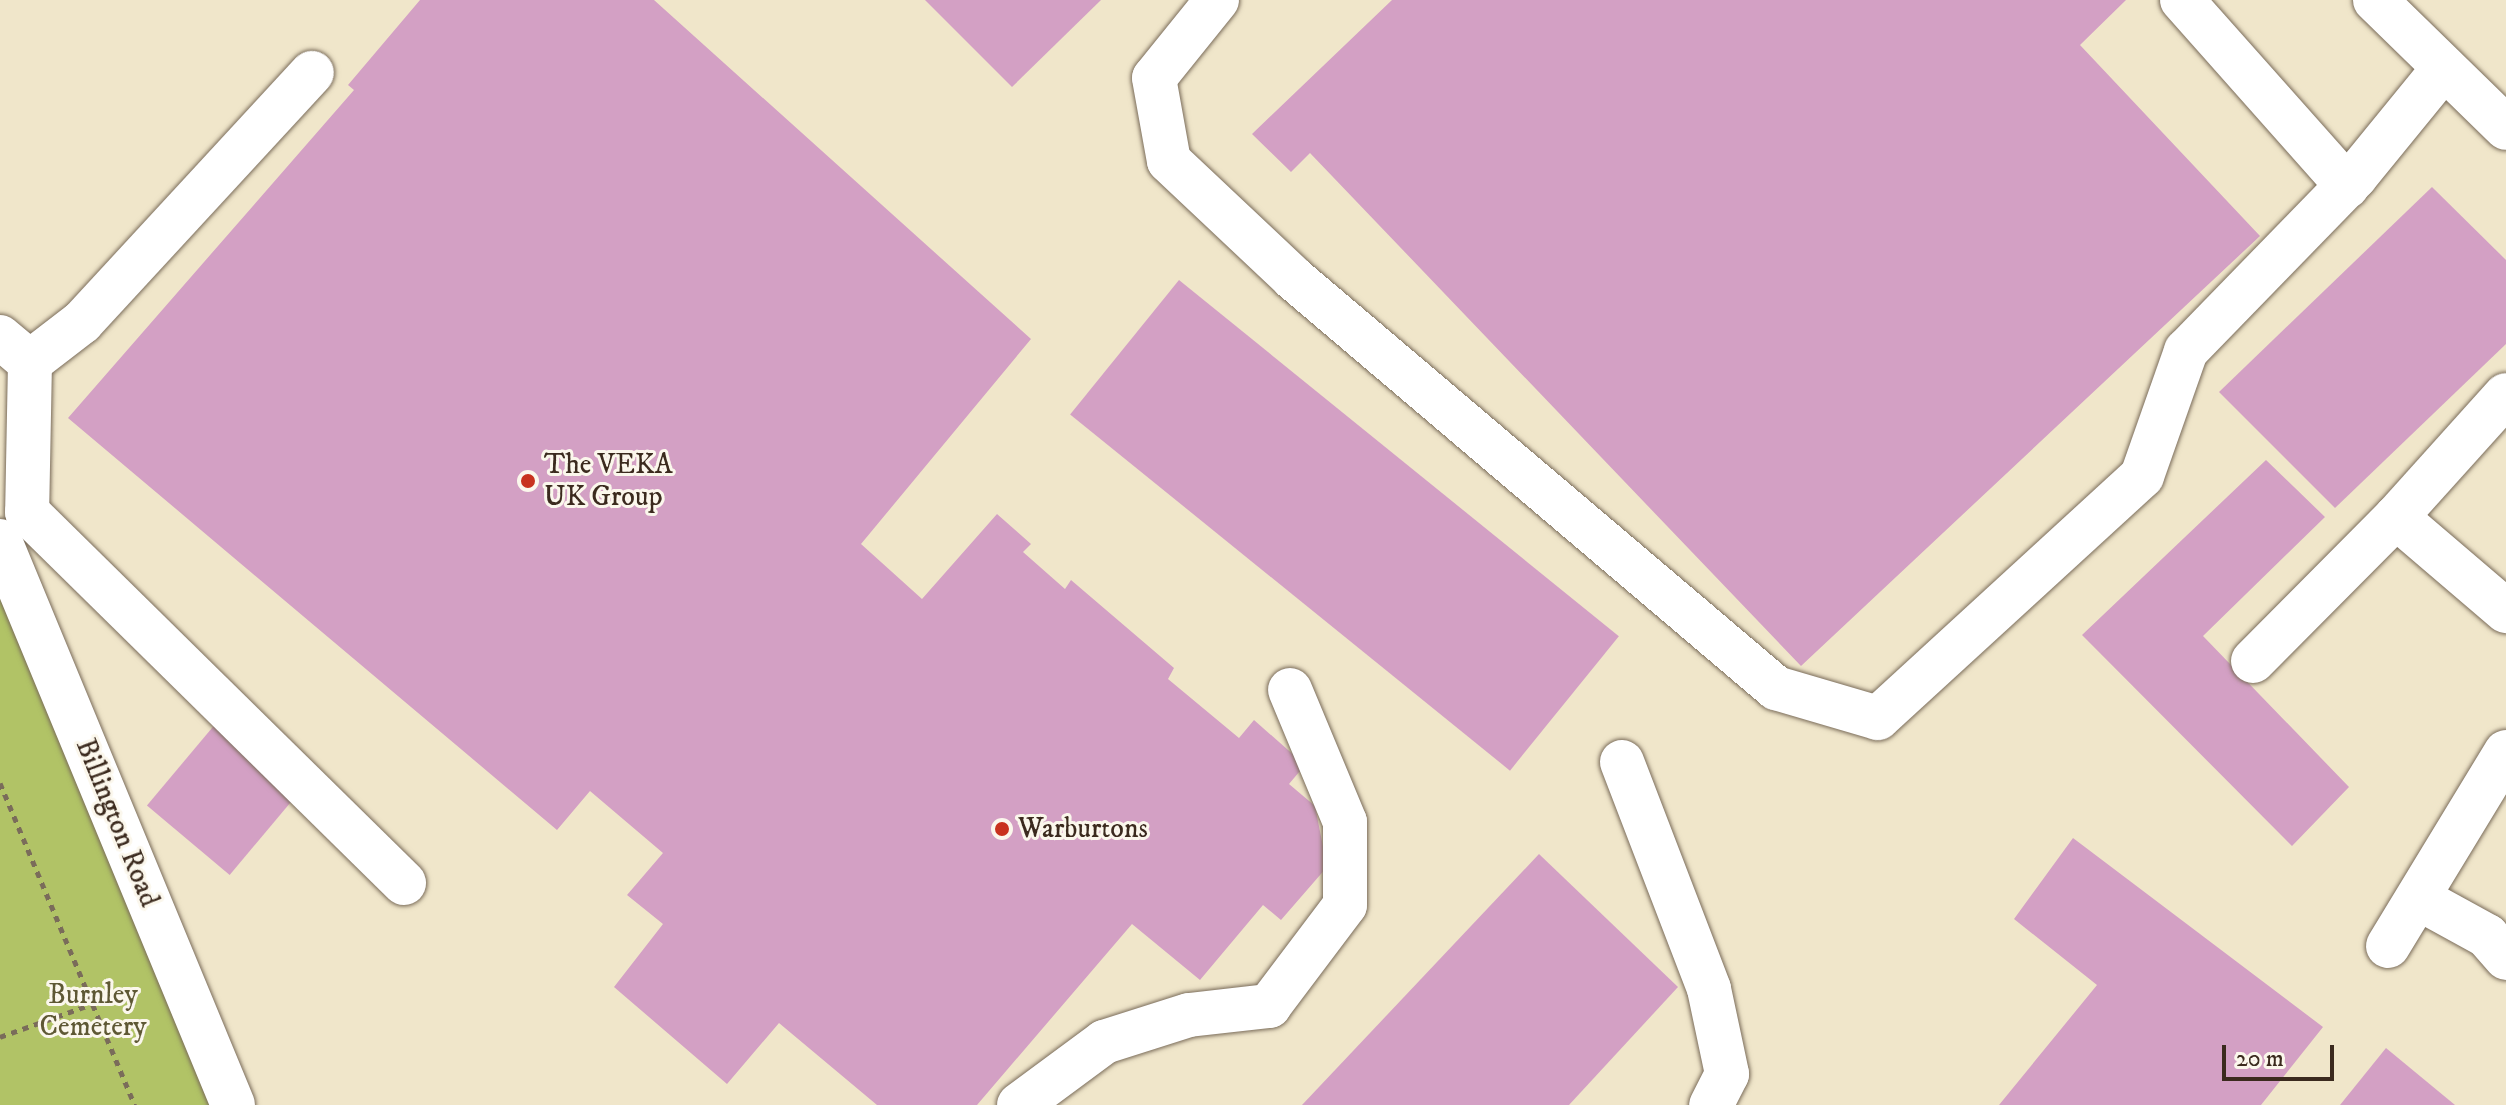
<!DOCTYPE html>
<style>
body{margin:0}
#map{position:relative;width:2506px;height:1105px;overflow:hidden;background:#f0e6ca;font-family:"IM FELL DW Pica",serif}
div>[style]{position:absolute}
.green>*{inset:0;background:#b1c366}
.building>*{inset:0;background:#d3a0c4;transform-origin:0 0}
.path>*{height:5px;margin-top:-2.5px;transform-origin:0;background:repeating-linear-gradient(90deg,#7a6c5a 0 6px,transparent 0 12px)}
.roads{filter:drop-shadow(0 0 2px #7a6c5a) drop-shadow(0 0 2px #7a6c5a)}
.minor>*{height:44px;margin:-22px;padding:0 22px;transform-origin:22px;border-radius:22px;background:#fff}
.dots>*{width:22px;height:22px;translate:-50% -50%;box-sizing:border-box;border:4px solid #fbf7ec;border-radius:50%}
span{translate:-50% -50%;white-space:nowrap;text-align:center;line-height:1.15;-webkit-text-stroke:6px #fbf7ec;paint-order:stroke}
.poi-label{font-size:28px;color:#3b2a1e}
.left{translate:0 -50%;text-align:left}
.street-label{font-size:28px;color:#3b2a1e}
.park-label{font-size:28px;color:#5e5834}
.scale{position:absolute;left:2222px;top:1045px;width:112px;height:36px;box-sizing:border-box;border:4px solid #3b2a1e;border-top:0;padding-left:10px;font-size:24px;line-height:28px;white-space:nowrap;color:#3b2a1e;-webkit-text-stroke:6px #fbf7ec;paint-order:stroke}
</style>
<div id="map">
<div class="green">
<i style="clip-path:polygon(0 540px,233px 1105px,0 1105px)"></i>
</div>
<div class="building">
<i style="clip-path:polygon(420px 0,654px 0,1031px 339px,861px 544px,922px 599px,997px 514px,1031px 544px,1023px 552px,1065px 589px,1071px 580px,1174px 668px,1168px 679px,1239px 738px,1254px 720px,1305px 765px,1289px 784px,1315px 806px,1327px 867px,1281px 920px,1263px 905px,1200px 980px,1132px 924px,977px 1105px,877px 1105px,779px 1023px,727px 1084px,614px 987px,663px 924px,627px 895px,663px 853px,590px 791px,557px 830px,68px 418px,354px 90px,348px 85px)"></i>
<i style="clip-path:polygon(925px 0,1101px 0,1012px 87px)"></i>
<i style="clip-path:polygon(1392px 0,2126px 0,2080px 45px,2260px 236px,1801px 666px,1310px 153px,1291px 172px,1252px 134px)"></i>
<i style="clip-path:polygon(2432px 187px,2506px 260px,2506px 344px,2335px 508px,2219px 392px)"></i>
<i style="left:1179px;top:280px;width:566px;height:173px;rotate:39deg"></i>
<i style="clip-path:polygon(2266px 460px,2325px 517px,2203px 636px,2349px 787px,2292px 846px,2082px 635px)"></i>
<i style="left:217px;top:722px;width:108px;height:109px;rotate:40deg"></i>
<i style="clip-path:polygon(2073px 838px,2323px 1027px,2261px 1105px,1999px 1105px,2097px 985px,2014px 919px)"></i>
<i style="clip-path:polygon(1539px 854px,1678px 987px,1569px 1105px,1302px 1105px)"></i>
<i style="clip-path:polygon(2386px 1048px,2455px 1105px,2340px 1105px)"></i>
</div>
<div class="path">
<i style="left:0;top:783px;width:349px;rotate:67.3deg"></i>
<i style="left:0;top:1037px;width:98px;rotate:-19.7deg"></i>
</div>
<div class="roads">
<div class="minor">
<i style="left:1217px;top:0;width:100px;rotate:128.9deg"></i>
<i style="left:1154px;top:78px;width:84px;rotate:79.8deg"></i>
<i style="left:1169px;top:161px;width:170px;rotate:43.3deg"></i>
<i style="left:1293px;top:278px;width:634px;rotate:40.33deg"></i>
<i style="left:1776px;top:688px;width:106px;rotate:16.4deg"></i>
<i style="left:1878px;top:718px;width:358px;rotate:-42.5deg"></i>
<i style="left:2142px;top:476px;width:133px;rotate:-70.6deg"></i>
<i style="left:2186px;top:351px;width:243px;rotate:-45.8deg"></i>
<i style="left:2355px;top:177px;width:141px;rotate:-50.8deg"></i>
<i style="left:2182px;top:0;width:249px;rotate:48.4deg"></i>
<i style="left:2375px;top:0;width:183px;rotate:44.3deg"></i>
<i style="left:0;top:337px;width:39px;rotate:40deg"></i>
<i style="left:30px;top:362px;width:150px;rotate:91.1deg"></i>
<i style="left:27px;top:512px;width:529px;rotate:44.54deg"></i>
<i style="left:30px;top:362px;width:66px;rotate:-37.6deg"></i>
<i style="left:82px;top:322px;width:339px;rotate:-47.3deg"></i>
<i style="left:2396px;top:517px;width:164px;rotate:-48deg"></i>
<i style="left:0;top:541px;width:610px;rotate:67.55deg"></i>
<i style="left:2253px;top:661px;width:203px;rotate:-45.2deg"></i>
<i style="left:2396px;top:517px;width:145px;rotate:40.5deg"></i>
<i style="left:1622px;top:762px;width:243px;rotate:69deg"></i>
<i style="left:1709px;top:989px;width:87px;rotate:78deg"></i>
<i style="left:1727px;top:1074px;width:35px;rotate:117deg"></i>
<i style="left:2418px;top:898px;width:79px;rotate:28.8deg"></i>
<i style="left:2487px;top:936px;width:29px;rotate:49deg"></i>
<i style="left:2388px;top:946px;width:227px;rotate:-58.7deg"></i>
<i style="left:1019px;top:1105px;width:106px;rotate:-36.5deg"></i>
<i style="left:1104px;top:1042px;width:89px;rotate:-17.6deg"></i>
<i style="left:1189px;top:1015px;width:81px;rotate:-6.4deg"></i>
<i style="left:1269px;top:1006px;width:126px;rotate:-53deg"></i>
<i style="left:1345px;top:905px;width:83px;rotate:-90deg"></i>
<i style="left:1345px;top:822px;width:143px;rotate:-112.6deg"></i>
</div>
</div>
<div class="dots">
<i style="left:528px;top:481px;background:#c8321e"></i>
<i style="left:1002px;top:829px;background:#c8321e"></i>
</div>
<div class="poi-label">
<span class="left" style="left:544px;top:481px">The VEKA<br>UK Group</span>
<span class="left" style="left:1018px;top:829px">Warburtons</span>
</div>
<div class="street-label">
<span style="left:117px;top:823px;rotate:68deg">Billington Road</span>
</div>
<div class="park-label">
<span style="left:93px;top:1011px">Burnley<br>Cemetery</span>
</div>
<div class="scale">20 m</div>
</div>
